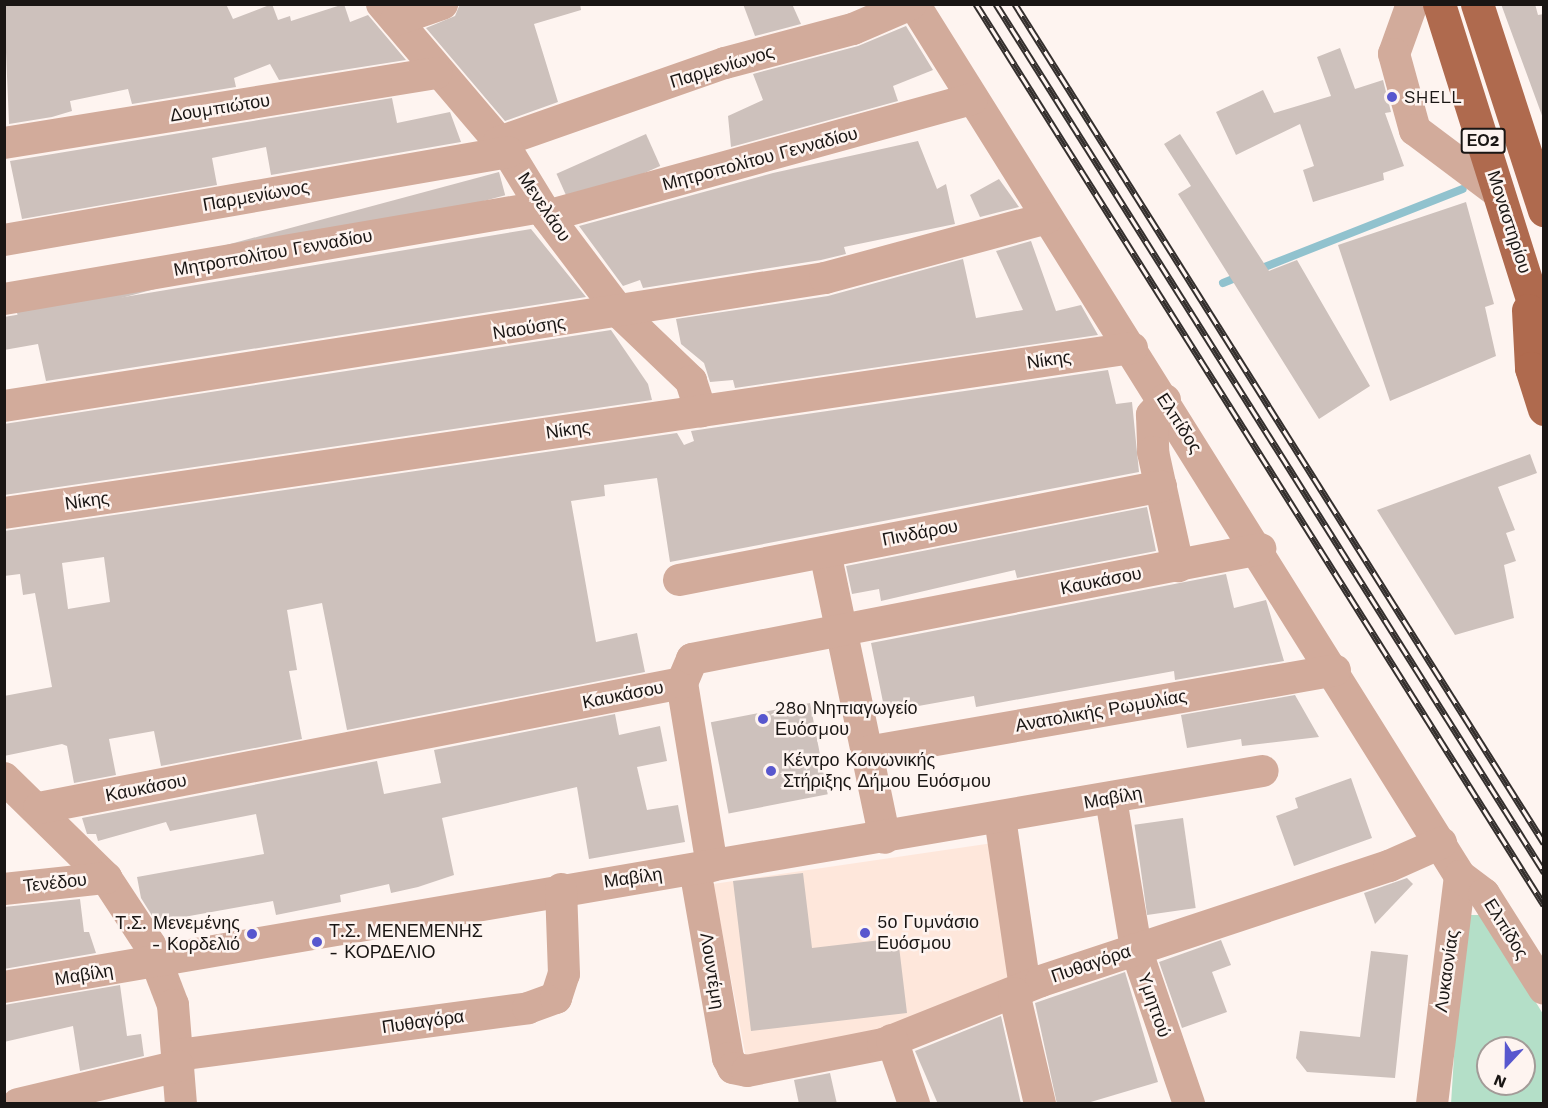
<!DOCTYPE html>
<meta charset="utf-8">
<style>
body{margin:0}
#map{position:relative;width:1548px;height:1108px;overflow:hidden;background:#fef4f0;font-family:"Work Sans",sans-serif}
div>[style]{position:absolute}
.education>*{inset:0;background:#fee7db}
.green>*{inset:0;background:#b4dfc8}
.stream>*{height:8px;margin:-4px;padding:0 4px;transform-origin:4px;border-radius:4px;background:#91c2ce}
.building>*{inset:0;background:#cdc1bc;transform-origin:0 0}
.minor>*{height:32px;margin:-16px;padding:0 16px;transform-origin:16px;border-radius:16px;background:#d2ab9b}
.major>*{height:33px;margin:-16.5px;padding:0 16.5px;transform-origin:16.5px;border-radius:16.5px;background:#af6a4e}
.rail>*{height:7px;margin-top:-3.5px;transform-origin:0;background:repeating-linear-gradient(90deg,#fef4f0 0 14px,#342f2d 0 28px);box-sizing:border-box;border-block:2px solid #342f2d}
.dots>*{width:16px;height:16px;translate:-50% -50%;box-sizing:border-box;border:3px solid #fef4f0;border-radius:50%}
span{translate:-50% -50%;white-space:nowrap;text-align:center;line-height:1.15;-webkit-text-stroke:5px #fef4f0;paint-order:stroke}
.shield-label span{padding:2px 4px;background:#fef4f0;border:2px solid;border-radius:4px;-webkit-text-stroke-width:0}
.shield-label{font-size:16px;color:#1a1614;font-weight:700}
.street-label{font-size:18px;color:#1a1614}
.poi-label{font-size:18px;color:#1a1614}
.left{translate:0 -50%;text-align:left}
.right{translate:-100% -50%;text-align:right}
.frame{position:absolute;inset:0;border:6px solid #1a1614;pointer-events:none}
.north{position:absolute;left:1476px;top:1036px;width:60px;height:60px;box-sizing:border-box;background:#fef4f0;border:2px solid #a39b98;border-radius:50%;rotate:202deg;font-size:16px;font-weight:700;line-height:24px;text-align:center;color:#1a1614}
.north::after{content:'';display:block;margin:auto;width:21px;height:27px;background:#5857ce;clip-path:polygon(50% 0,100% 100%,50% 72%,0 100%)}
</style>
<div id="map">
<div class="education">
<i style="clip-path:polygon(993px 843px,1016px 981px,892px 1028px,746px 1058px,713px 884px)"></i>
</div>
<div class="green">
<i style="clip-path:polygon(evenodd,1463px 915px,1483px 915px,1543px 1014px,1543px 1103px,1451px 1104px,1463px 915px,1488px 1048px,1524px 1048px,1524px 1084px,1488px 1084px,1488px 1048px)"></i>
</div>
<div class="stream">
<i style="left:1257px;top:270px;width:221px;rotate:-21.5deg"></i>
<i style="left:1223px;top:283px;width:18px;rotate:-22deg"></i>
</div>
<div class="building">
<i style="clip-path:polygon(4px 4px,226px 4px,233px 19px,272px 4px,278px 20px,290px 16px,291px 21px,344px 4px,350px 22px,368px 15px,406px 60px,279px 80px,270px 64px,234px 78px,236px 87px,132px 104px,128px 89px,70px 101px,72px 111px,52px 117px,9px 124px)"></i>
<i style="clip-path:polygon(460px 4px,580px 4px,581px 10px,534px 24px,558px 102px,505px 121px,426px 28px,455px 16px)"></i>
<i style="clip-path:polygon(743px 4px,792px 4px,801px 24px,755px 36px)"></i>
<i style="clip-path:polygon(1501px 4px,1535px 4px,1538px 15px,1544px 14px,1544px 121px)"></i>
<i style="clip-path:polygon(906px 26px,933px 70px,893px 86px,898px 101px,731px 147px,728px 116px,763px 100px,753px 74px,858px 46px)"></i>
<i style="clip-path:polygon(1340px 48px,1355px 89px,1383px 80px,1391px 112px,1385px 113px,1404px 166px,1383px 173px,1384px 180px,1313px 202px,1303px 170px,1314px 166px,1300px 124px,1236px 155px,1216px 112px,1263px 90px,1274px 113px,1331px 96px,1317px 57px)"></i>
<i style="clip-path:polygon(392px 98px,397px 123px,450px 112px,461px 142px,271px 175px,266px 147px,212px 158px,217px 185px,22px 219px,10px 161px)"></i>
<i style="left:646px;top:134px;width:35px;height:98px;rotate:66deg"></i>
<i style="clip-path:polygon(1180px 134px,1269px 271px,1297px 260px,1370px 386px,1319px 419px,1178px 194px,1191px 186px,1164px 144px)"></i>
<i style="clip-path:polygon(918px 141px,937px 189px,946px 184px,955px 224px,844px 247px,846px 254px,821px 260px,643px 288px,640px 280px,623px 286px,579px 226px,773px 173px)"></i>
<i style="left:499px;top:172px;width:24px;height:502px;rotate:75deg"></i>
<i style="clip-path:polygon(999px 179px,1019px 207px,980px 217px,970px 195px)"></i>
<i style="clip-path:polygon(1466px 202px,1494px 304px,1485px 307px,1496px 356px,1390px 401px,1338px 245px)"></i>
<i style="clip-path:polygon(531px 229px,586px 297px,46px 381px,38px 344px,4px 350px,4px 317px)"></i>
<i style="clip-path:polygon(1031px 241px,1056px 311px,1081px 305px,1098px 335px,735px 388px,733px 380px,710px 382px,704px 363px,681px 344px,676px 319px,828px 296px,963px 259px,976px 318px,1023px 310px,996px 251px)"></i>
<i style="clip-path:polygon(611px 330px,648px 384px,652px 400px,4px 495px,4px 424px)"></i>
<i style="clip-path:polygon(evenodd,1108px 370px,1116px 404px,1132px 402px,1139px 472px,670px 562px,657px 478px,604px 485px,605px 496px,571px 501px,596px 642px,637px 633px,645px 672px,347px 730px,322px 603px,287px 610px,297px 670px,289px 671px,302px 739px,161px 766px,154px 731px,109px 739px,116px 775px,74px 783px,67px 746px,62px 744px,4px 756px,4px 696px,52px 687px,35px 593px,23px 595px,20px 574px,4px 576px,4px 531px,677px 433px,684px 445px,694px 441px,691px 431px,1108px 370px,104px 557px,110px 602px,68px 609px,62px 563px,104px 557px)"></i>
<i style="clip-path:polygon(1530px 454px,1537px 473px,1498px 487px,1515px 530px,1506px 533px,1516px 561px,1504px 565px,1514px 618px,1455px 635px,1377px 510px)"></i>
<i style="clip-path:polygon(1147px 507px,1156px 551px,1017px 578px,1015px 570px,881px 601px,879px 589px,852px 594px,846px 566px)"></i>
<i style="clip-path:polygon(1226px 574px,1234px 608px,1266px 600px,1284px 661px,1175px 680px,1174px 671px,976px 707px,974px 696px,885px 712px,871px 643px)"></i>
<i style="clip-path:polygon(1295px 695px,1319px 737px,1242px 746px,1241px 739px,1187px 748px,1181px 715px)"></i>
<i style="left:810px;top:703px;width:93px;height:101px;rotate:79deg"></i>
<i style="clip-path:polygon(615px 714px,619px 735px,660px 726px,667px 761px,637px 767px,647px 810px,678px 805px,685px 842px,589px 859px,577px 787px,442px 818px,454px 875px,418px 887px,391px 893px,389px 884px,340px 895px,341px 902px,276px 915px,273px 901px,156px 922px,141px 898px,137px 877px,264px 854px,256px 814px,170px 831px,166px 822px,98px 841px,96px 834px,87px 834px,82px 818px,377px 761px,384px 794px,441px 783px,434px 750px)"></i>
<i style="clip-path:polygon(1351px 778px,1372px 838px,1294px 866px,1276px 816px,1298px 808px,1295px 798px)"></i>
<i style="left:1183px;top:818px;width:91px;height:49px;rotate:82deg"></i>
<i style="clip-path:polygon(803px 873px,812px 948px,898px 938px,907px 1013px,751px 1031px,733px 881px)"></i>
<i style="clip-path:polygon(1407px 878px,1413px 884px,1375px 924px,1364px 893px)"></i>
<i style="clip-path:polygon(80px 899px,84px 932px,89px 932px,96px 953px,4px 969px,4px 907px)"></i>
<i style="clip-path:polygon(1221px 940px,1231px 965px,1212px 972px,1227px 1012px,1182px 1028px,1159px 962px)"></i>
<i style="clip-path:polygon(1371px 951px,1408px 955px,1395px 1078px,1307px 1072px,1296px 1058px,1300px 1031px,1360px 1037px)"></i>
<i style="clip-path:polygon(1125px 972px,1158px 1082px,1084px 1104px,1057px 1104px,1035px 1003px)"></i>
<i style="clip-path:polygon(120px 985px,127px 1036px,141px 1034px,144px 1056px,80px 1071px,73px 1026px,4px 1042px,4px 1005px)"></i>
<i style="clip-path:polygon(1001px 1016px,1021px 1104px,938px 1104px,915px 1051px)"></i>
<i style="clip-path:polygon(830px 1073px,837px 1104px,799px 1104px,794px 1080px)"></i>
</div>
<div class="minor">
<i style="left:382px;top:4px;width:194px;rotate:49.6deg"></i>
<i style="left:508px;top:152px;width:75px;rotate:58.6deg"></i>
<i style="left:547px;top:216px;width:123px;rotate:52.9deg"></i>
<i style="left:621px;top:314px;width:97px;rotate:43.7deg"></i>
<i style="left:691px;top:381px;width:32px;rotate:72deg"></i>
<i style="left:914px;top:4px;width:1029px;rotate:57.95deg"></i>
<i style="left:1460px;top:876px;width:230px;rotate:97deg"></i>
<i style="left:1412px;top:4px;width:53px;rotate:109.8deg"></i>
<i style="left:1394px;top:54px;width:79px;rotate:74.6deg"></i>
<i style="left:1415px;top:130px;width:105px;rotate:36.9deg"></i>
<i style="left:396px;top:20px;width:49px;rotate:-19.2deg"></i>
<i style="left:499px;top:142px;width:239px;rotate:-19.3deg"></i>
<i style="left:725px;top:63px;width:132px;rotate:-14.9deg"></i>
<i style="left:853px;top:29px;width:63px;rotate:-23.3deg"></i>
<i style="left:4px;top:143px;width:438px;rotate:-9.2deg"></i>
<i style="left:547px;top:216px;width:441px;rotate:-15.4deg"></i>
<i style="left:4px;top:240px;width:512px;rotate:-9.9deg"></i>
<i style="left:4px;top:299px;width:545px;rotate:-9.72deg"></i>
<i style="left:1165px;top:400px;width:20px;rotate:131deg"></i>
<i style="left:1152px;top:415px;width:37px;rotate:88deg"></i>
<i style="left:1153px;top:452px;width:117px;rotate:77.6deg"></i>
<i style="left:4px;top:406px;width:831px;rotate:-8.86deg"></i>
<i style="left:825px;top:278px;width:230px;rotate:-15.1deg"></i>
<i style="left:4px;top:513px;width:1140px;rotate:-8.32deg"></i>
<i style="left:825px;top:552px;width:292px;rotate:78.2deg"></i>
<i style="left:679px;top:580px;width:491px;rotate:-11deg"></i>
<i style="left:867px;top:752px;width:475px;rotate:-9.9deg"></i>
<i style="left:4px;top:778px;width:143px;rotate:44.4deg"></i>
<i style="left:106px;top:878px;width:80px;rotate:56.7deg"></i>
<i style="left:150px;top:945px;width:64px;rotate:69deg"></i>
<i style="left:173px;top:1005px;width:99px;rotate:85.4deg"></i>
<i style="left:1111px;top:799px;width:152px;rotate:80.5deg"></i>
<i style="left:1136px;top:949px;width:164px;rotate:71.1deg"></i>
<i style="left:39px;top:808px;width:655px;rotate:-11deg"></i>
<i style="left:1000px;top:818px;width:171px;rotate:81.6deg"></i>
<i style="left:712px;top:866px;width:185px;rotate:-99.3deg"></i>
<i style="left:682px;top:683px;width:26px;rotate:-67deg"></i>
<i style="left:692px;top:659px;width:579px;rotate:-10.96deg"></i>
<i style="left:695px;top:869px;width:192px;rotate:80.1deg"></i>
<i style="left:728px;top:1058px;width:11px;rotate:63deg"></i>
<i style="left:733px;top:1068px;width:14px;rotate:12deg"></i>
<i style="left:747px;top:1071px;width:139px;rotate:-11.2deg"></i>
<i style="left:883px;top:1044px;width:170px;rotate:-21.7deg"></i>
<i style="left:1041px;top:981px;width:367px;rotate:-18.3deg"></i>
<i style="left:1389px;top:866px;width:57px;rotate:-23.9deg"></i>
<i style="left:1460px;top:876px;width:30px;rotate:37deg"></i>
<i style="left:1484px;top:894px;width:112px;rotate:57.7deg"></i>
<i style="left:4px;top:889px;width:103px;rotate:-6.2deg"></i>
<i style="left:4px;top:987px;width:1277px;rotate:-9.74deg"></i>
<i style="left:1014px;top:993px;width:114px;rotate:76.8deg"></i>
<i style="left:892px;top:1040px;width:68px;rotate:71deg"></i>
<i style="left:178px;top:1055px;width:353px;rotate:-7.6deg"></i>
<i style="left:528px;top:1008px;width:30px;rotate:-20deg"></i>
<i style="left:556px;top:998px;width:25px;rotate:-72deg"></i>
<i style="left:564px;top:974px;width:85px;rotate:-92deg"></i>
<i style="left:18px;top:1104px;width:165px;rotate:-13.3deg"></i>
</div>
<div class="major">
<i style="left:1439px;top:4px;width:349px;rotate:72.5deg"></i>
<i style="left:1477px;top:4px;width:217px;rotate:72deg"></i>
<i style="left:1528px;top:310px;width:58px;rotate:87deg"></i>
<i style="left:1531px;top:368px;width:43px;rotate:72.4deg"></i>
</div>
<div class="rail">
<i style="left:976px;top:4px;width:1065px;rotate:57.77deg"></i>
<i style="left:996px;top:4px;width:1027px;rotate:57.73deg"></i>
<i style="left:1015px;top:4px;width:992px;rotate:57.77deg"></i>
</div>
<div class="dots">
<i style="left:1392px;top:97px;background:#5857ce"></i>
<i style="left:763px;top:719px;background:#5857ce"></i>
<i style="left:771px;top:771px;background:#5857ce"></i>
<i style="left:865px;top:933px;background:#5857ce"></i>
<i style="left:252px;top:934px;background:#5857ce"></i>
<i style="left:317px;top:942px;background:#5857ce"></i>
</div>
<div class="shield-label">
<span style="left:1483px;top:141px">ΕΟ2</span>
</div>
<div class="street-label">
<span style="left:722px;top:67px;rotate:-17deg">Παρμενίωνος</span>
<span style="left:220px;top:108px;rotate:-9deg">Δουμπιώτου</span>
<span style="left:760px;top:159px;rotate:-15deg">Μητροπολίτου Γενναδίου</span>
<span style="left:256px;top:196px;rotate:-10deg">Παρμενίωνος</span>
<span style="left:544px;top:207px;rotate:56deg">Μενελάου</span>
<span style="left:1509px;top:222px;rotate:72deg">Μοναστηρίου</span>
<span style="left:273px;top:253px;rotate:-10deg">Μητροπολίτου Γενναδίου</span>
<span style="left:529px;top:328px;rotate:-9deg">Ναούσης</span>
<span style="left:1049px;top:360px;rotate:-8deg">Νίκης</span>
<span style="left:1179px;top:423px;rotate:57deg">Ελπίδος</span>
<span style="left:568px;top:430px;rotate:-8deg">Νίκης</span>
<span style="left:87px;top:501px;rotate:-8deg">Νίκης</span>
<span style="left:920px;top:533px;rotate:-11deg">Πινδάρου</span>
<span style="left:1101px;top:581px;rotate:-11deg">Καυκάσου</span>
<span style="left:623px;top:695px;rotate:-11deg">Καυκάσου</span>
<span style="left:1101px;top:711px;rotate:-10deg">Ανατολικής Ρωμυλίας</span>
<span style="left:146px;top:788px;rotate:-11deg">Καυκάσου</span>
<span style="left:1113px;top:798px;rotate:-10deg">Μαβίλη</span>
<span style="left:633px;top:878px;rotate:-8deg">Μαβίλη</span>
<span style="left:55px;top:883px;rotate:-6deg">Τενέδου</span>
<span style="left:1506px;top:929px;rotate:58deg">Ελπίδος</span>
<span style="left:1091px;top:964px;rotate:-19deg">Πυθαγόρα</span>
<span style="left:712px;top:971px;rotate:81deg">Λουντέμη</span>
<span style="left:1447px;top:971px;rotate:-82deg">Λυκαονίας</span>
<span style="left:84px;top:975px;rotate:-9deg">Μαβίλη</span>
<span style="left:1154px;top:1005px;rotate:71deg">Υμηττού</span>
<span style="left:423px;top:1022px;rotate:-8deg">Πυθαγόρα</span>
</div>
<div class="poi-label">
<span class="left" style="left:1404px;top:97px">SHELL</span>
<span class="left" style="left:775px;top:719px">28ο Νηπιαγωγείο<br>Ευόσμου</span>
<span class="left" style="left:783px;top:771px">Κέντρο Κοινωνικής<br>Στήριξης Δήμου Ευόσμου</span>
<span class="left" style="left:877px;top:933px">5ο Γυμνάσιο<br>Ευόσμου</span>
<span class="right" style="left:240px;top:934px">Τ.Σ. Μενεμένης<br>- Κορδελιό</span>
<span class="left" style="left:329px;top:942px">Τ.Σ. ΜΕΝΕΜΕΝΗΣ<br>- ΚΟΡΔΕΛΙΟ</span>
</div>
<div class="frame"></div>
<div class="north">N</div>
</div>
